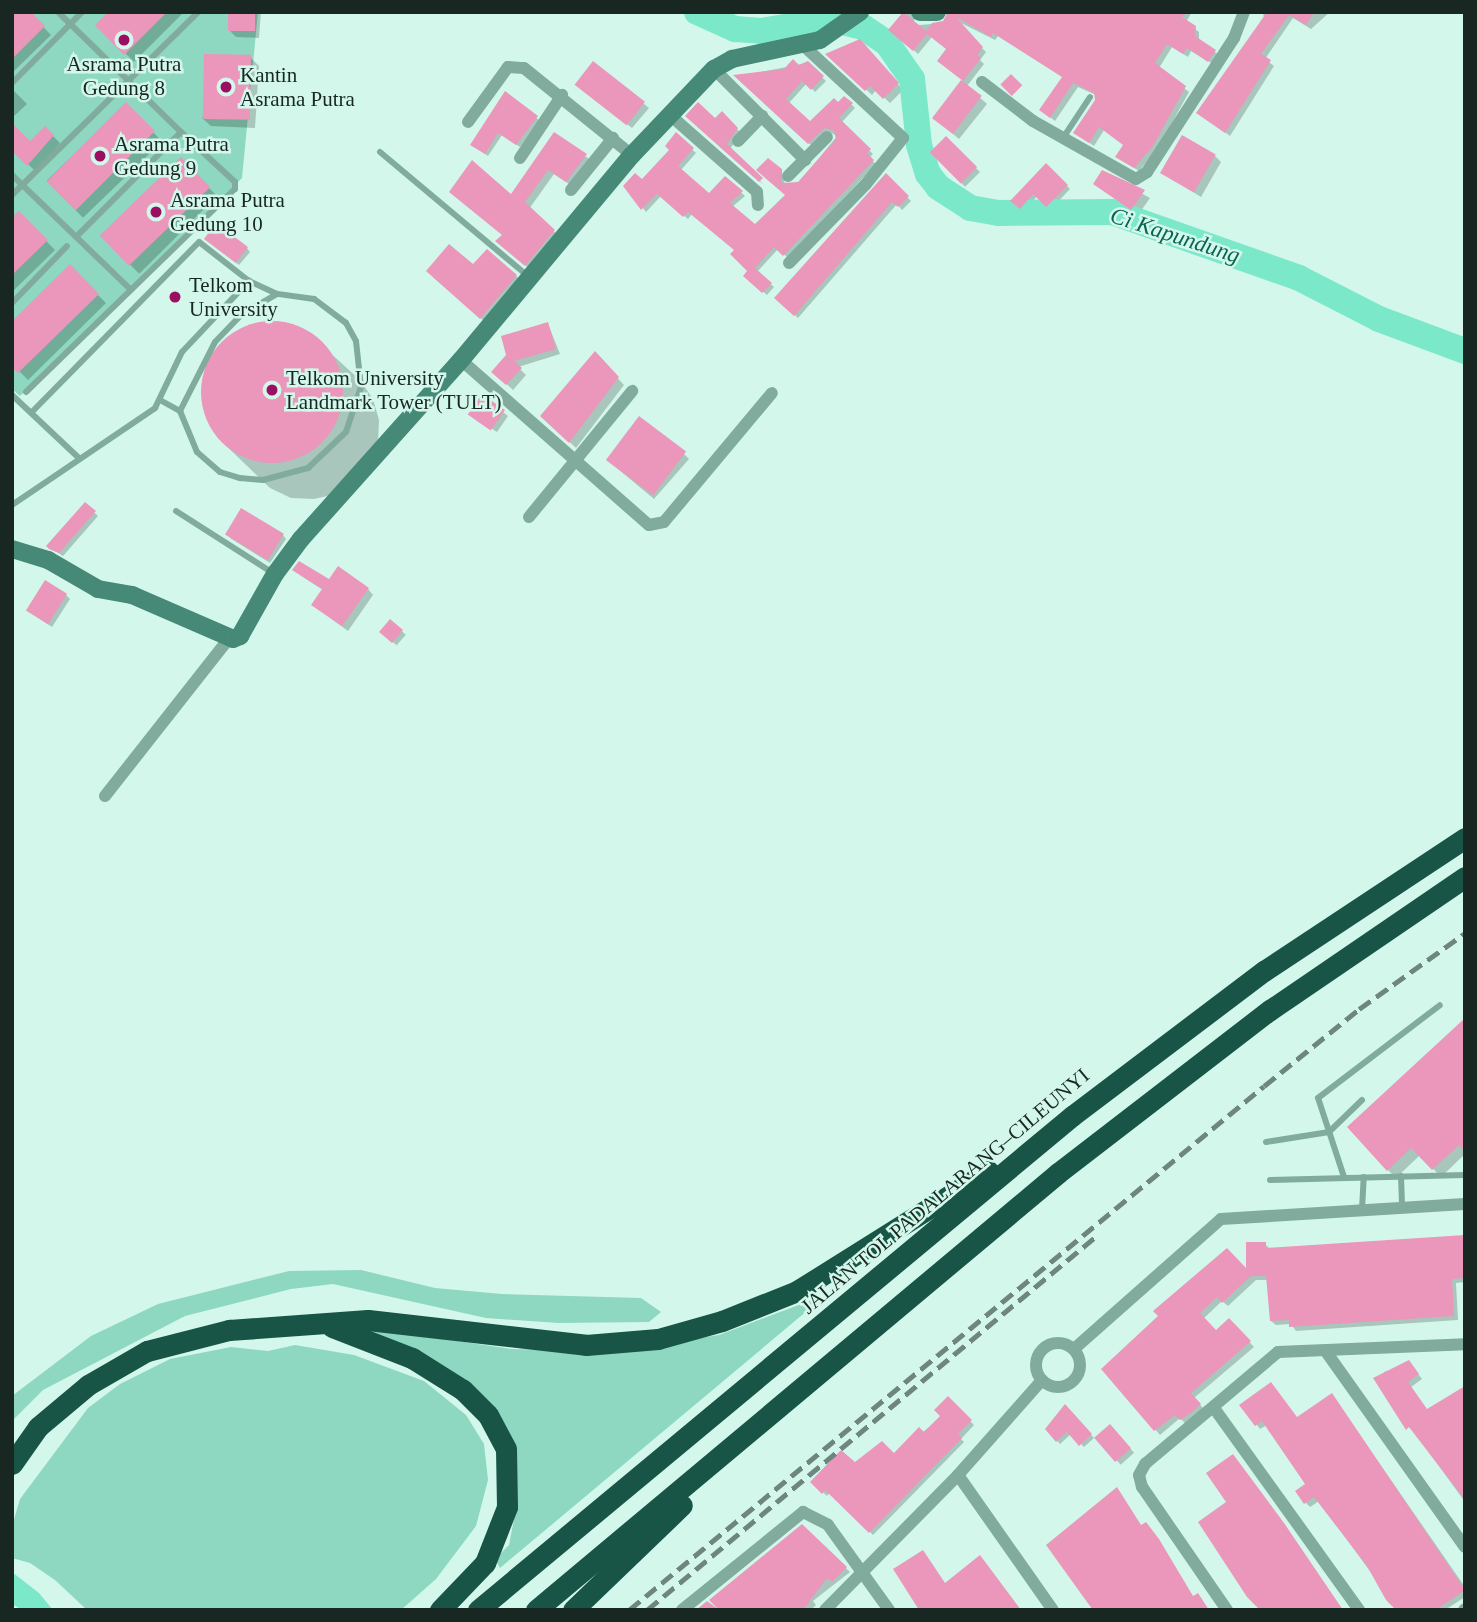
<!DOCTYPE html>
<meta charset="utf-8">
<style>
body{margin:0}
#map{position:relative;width:1477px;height:1622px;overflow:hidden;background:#d3f8eb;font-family:"Times New Roman",serif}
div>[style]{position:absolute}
.green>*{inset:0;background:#8ed7c0}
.water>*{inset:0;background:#7be9c9}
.shadow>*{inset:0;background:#0003;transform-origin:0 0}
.river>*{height:26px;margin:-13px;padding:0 13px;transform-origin:13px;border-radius:13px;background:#7be9c9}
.building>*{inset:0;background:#eb96bb;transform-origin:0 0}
.round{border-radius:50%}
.lane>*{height:6px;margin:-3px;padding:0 3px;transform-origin:3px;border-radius:3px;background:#80ab9d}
.street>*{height:12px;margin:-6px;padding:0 6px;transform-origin:6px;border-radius:6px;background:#80ab9d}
.street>.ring{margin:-6px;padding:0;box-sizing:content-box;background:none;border:12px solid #80ab9d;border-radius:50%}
.secondary>*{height:18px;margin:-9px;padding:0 9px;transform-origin:9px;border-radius:9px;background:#458976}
.highway>*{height:21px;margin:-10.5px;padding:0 10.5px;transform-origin:10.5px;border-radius:10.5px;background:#185546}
.rail>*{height:4.5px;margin-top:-2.25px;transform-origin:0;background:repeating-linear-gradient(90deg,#6e867e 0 14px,transparent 0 21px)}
.dots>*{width:19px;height:19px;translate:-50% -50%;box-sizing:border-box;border:4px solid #d3f8eb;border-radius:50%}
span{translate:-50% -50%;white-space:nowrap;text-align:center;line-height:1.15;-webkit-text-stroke:5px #d3f8eb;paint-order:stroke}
.poi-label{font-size:21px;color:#192723}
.left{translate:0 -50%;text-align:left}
.street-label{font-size:21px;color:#192723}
.water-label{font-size:23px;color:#086551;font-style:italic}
.frame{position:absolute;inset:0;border:14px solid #192723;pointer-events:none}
</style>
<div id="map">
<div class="green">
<i style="clip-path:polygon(12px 12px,258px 12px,242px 178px,20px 396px,12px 389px)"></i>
<i style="clip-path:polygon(361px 1270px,435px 1288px,502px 1294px,641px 1298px,661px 1312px,649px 1322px,559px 1323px,486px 1318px,333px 1284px,291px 1289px,185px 1316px,43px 1390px,12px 1421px,12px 1396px,91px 1336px,158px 1304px,289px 1271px)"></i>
<i style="clip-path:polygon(812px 1300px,814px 1305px,500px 1568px,495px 1559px,509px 1545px,516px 1509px,516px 1466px,465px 1381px,428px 1356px,354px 1326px,512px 1349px,610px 1351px,719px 1335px)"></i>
<i style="clip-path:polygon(295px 1345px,354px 1355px,424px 1381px,466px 1415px,484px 1444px,488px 1480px,476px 1526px,436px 1579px,401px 1610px,87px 1610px,55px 1580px,30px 1563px,12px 1558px,12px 1526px,20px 1499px,88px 1408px,120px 1384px,170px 1359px,231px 1347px,268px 1351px)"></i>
</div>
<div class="water">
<i style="clip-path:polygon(12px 1572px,39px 1593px,53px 1610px,22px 1610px,12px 1604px)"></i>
</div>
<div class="shadow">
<i style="clip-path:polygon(12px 12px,29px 12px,51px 35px,12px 73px)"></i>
<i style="clip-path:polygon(111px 12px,184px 12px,134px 62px,97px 25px)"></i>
<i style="clip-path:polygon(230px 12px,261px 12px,259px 38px,236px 37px,229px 30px)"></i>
<i style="clip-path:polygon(905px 12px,916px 12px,914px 22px,919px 25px,945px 23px,947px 12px,1192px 12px,1186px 22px,1199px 32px,1199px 41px,1219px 55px,1213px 64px,1191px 51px,1188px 57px,1172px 47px,1159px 68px,1189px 92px,1157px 150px,1139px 171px,1117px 157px,1125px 145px,1104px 130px,1094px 146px,1075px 133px,1097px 101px,1096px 95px,1078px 87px,1055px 121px,1046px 114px,1064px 77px,998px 36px,995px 40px,953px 19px,986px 52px,980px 60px,984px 64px,967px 86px,987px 104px,959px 139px,933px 117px,963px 80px,948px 49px,932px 37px,918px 54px,891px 30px)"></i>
<i style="clip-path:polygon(1263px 12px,1330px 12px,1311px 29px,1293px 18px,1265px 59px,1274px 66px,1230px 136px,1198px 113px,1264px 19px)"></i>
<i style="clip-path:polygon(865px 47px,903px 90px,890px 103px,876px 90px,872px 95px,828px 54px)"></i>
<i style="clip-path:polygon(250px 57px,259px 66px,255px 128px,211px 126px,202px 118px)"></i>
<i style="clip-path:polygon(594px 63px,649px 108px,632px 128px,582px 89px)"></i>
<i style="clip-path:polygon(807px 63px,826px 81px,815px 92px,807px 83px,789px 103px,810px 124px,845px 98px,855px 108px,841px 123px,873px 154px,869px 158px,876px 164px,788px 258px,778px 249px,757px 272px,774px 287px,767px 295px,745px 276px,750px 271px,736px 250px,692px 214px,688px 219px,661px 196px,646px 212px,626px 186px,642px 182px,671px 150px,676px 135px,696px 153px,681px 170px,709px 195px,725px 178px,745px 196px,732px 207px,755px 226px,787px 195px,758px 170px,781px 171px,785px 184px,798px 184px,837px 136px,828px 131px,812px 146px,736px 77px)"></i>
<i style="clip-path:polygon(12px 89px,27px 104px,12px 118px)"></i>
<i style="clip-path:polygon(505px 94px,539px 120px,520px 147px,502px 135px,488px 156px,475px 147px)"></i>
<i style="left:126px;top:104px;width:52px;height:110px;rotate:46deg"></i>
<i style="clip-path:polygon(722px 114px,741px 133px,730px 149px,764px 185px,687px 116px,715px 121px)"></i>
<i style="clip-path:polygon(45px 128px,60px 143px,36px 172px,12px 148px,30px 143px)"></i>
<i style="clip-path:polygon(555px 134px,592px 161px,572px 186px,554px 174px,529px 209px,559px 236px,531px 270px,503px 246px,504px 236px,512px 196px)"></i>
<i style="left:946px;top:138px;width:48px;height:21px;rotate:45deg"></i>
<i style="clip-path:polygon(1215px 156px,1221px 162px,1201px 197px,1161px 172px)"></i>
<i style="left:181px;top:160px;width:51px;height:110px;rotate:45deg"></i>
<i style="clip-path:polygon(1046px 165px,1070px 189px,1051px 209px,1037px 196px,1025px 211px,1013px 201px)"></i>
<i style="clip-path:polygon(1103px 172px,1150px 198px,1138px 215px,1095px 184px)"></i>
<i style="clip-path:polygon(886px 176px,911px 201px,902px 210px,897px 204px,798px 318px,776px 298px)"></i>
<i style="clip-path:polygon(19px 213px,55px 250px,12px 292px,12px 220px)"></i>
<i style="clip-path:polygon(208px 241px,247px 248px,250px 252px,239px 265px)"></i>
<i style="clip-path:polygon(70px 267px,106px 303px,28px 380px,12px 364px)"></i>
<i style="clip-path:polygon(473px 267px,516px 276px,522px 281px,486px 323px,433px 277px)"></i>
<i style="clip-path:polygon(263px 322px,304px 329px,360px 380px,373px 399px,379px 420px,378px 443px,336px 494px,314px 499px,291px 498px,270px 488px,217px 437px,202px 398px,203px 382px,221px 346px,242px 328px)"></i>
<i style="clip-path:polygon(548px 324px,560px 354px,518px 367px,526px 375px,513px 390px,494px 372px)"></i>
<i style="clip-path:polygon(595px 354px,624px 385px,576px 448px,542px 416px)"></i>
<i style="clip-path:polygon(483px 396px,508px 416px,497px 432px,475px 418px)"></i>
<i style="clip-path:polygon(684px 454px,689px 459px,654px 499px,612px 464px)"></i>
<i style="clip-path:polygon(85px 504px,98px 516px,63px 556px,52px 549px)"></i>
<i style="clip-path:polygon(283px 535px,286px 539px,270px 563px,230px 538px)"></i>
<i style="clip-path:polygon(300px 575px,368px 589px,373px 595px,348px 631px,319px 610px,323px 590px)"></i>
<i style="clip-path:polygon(66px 595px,70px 599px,52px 627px,31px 613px)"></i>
<i style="left:390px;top:621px;width:21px;height:14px;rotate:41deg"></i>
<i style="clip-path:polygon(1465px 1021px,1465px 1154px,1441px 1177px,1420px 1155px,1396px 1178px,1388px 1170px)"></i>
<i style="clip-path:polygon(1465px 1236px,1465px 1282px,1456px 1283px,1458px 1320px,1296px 1331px,1291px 1324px,1276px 1325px,1271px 1321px,1268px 1280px,1256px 1280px,1228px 1306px,1222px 1301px,1203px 1319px,1216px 1332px,1229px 1320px,1254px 1347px,1194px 1398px,1204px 1409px,1186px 1424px,1180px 1418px,1160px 1435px,1104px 1370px,1247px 1272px,1265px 1244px,1271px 1250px)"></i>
<i style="clip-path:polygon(1413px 1367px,1422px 1379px,1411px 1387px,1428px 1411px,1465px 1388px,1465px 1502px,1376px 1379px,1386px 1371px,1390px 1375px)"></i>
<i style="clip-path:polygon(1332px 1395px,1465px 1587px,1465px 1597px,1445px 1610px,1398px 1610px,1319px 1501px,1310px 1507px,1306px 1503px,1298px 1491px,1307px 1485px,1267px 1425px,1260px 1429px,1242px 1405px,1298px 1419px)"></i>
<i style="clip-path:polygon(948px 1399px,974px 1425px,961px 1439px,964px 1442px,873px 1535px,830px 1492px,827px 1496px,812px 1482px,894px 1455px,943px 1416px)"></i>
<i style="clip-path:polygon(1065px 1406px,1094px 1438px,1084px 1447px,1071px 1434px,1060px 1444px,1047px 1429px)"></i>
<i style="left:1110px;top:1426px;width:36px;height:18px;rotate:48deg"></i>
<i style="clip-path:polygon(802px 1526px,850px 1572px,813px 1601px,816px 1605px,811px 1610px,719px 1610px)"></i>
</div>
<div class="river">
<i style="left:697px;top:12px;width:42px;rotate:24.1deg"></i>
<i style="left:735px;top:29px;width:27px;rotate:4deg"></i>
<i style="left:762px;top:31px;width:69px;rotate:-10deg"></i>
<i style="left:830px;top:19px;width:34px;rotate:14deg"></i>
<i style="left:863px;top:27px;width:29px;rotate:34deg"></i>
<i style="left:887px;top:43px;width:44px;rotate:55.2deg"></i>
<i style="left:912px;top:79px;width:66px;rotate:83.9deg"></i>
<i style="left:919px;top:145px;width:30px;rotate:73deg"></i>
<i style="left:928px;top:174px;width:16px;rotate:52deg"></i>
<i style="left:938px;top:187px;width:38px;rotate:33deg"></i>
<i style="left:970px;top:208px;width:29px;rotate:10deg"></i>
<i style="left:999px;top:213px;width:113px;rotate:-0.5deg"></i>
<i style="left:1112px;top:212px;width:198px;rotate:19.4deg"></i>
<i style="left:1299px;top:278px;width:90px;rotate:27.1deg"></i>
<i style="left:1379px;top:319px;width:92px;rotate:20.4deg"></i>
</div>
<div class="building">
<i style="clip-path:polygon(12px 12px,31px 12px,45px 26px,12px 59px)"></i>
<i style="clip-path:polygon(108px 12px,167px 12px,124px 55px,95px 25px)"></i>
<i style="left:228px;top:12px;width:27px;height:19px"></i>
<i style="clip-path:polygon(903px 12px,926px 31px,932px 23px,943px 21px,948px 12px,1187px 12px,1182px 17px,1196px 26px,1195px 36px,1216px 50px,1208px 62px,1187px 48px,1183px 54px,1167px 44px,1155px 63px,1186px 86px,1153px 146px,1134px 168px,1115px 157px,1123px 145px,1099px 127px,1089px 143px,1073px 133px,1095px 100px,1094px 93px,1073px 83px,1050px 118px,1039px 110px,1062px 77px,993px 33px,991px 37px,956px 17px,983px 47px,977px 55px,981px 58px,963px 81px,937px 61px,946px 49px,927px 34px,913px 51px,888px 30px)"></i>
<i style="clip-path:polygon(1267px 12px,1314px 12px,1306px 25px,1289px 15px,1261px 54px,1271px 60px,1225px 133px,1196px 113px)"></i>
<i style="clip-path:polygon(860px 39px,899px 83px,883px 99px,870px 86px,865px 91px,825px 54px)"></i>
<i style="left:204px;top:54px;width:47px;height:65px;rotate:1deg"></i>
<i style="clip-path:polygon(793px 59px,799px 65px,808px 61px,824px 76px,811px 90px,802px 81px,786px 99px,810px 121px,834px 98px,838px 102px,844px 96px,853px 103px,839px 118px,871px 149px,867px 153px,874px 160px,783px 256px,774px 247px,755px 268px,772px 283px,762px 293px,743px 276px,747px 271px,730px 254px,734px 250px,688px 212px,683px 217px,657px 194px,641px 210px,623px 186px,635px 173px,642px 179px,669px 150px,665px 146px,676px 132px,694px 148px,678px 166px,709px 193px,725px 176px,743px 191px,730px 203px,755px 224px,785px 195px,756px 170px,768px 158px,782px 169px,782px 183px,798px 182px,836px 139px,834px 131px,825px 128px,808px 144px,733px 75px,784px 69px)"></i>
<i style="left:593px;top:61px;width:66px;height:30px;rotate:38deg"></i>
<i style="left:1011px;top:74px;width:16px;height:15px;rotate:45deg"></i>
<i style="left:961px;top:80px;width:26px;height:48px;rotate:37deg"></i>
<i style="clip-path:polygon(505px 91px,538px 116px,516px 145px,498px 133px,485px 154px,470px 145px)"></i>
<i style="left:126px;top:102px;width:41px;height:112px;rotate:45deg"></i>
<i style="clip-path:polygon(698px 102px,715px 118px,722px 111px,738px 128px,727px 144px,763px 178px,759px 182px,685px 116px)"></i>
<i style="clip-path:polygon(12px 123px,30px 141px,45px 126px,54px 135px,27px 166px,12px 151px)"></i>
<i style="clip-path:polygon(554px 132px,587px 154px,566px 182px,548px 170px,525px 202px,555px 230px,525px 266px,495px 241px,502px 235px,449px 192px,472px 160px,511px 194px)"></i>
<i style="left:1182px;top:135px;width:39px;height:44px;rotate:30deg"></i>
<i style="left:946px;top:136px;width:44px;height:23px;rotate:45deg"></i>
<i style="left:181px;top:157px;width:42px;height:113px;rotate:46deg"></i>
<i style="clip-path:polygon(1046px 163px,1068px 185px,1046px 207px,1033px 194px,1020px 209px,1010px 201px)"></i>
<i style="clip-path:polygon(1102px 170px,1145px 190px,1131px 210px,1093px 184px)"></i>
<i style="clip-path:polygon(886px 173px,909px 196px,898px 207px,892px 202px,794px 316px,774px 298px)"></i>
<i style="clip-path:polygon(19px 211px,48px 240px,12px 275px,12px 217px)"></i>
<i style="left:216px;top:223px;width:40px;height:20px;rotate:37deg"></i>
<i style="clip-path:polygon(449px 244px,473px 264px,487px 249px,517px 275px,480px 319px,426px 271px)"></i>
<i style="clip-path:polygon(70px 264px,99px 294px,18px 373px,12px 367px,12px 321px)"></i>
<i class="round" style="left:201px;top:321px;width:142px;height:142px"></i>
<i style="clip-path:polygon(548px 322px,556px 349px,514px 361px,522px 368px,506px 385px,491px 372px,506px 355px,501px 336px)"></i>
<i style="clip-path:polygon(595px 351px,619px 377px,569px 443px,540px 416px)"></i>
<i style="left:482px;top:394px;width:28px;height:25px;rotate:35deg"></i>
<i style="left:639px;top:416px;width:59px;height:55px;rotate:37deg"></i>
<i style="clip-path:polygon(85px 502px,96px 511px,59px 553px,49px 549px,46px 546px)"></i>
<i style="left:241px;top:508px;width:50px;height:31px;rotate:31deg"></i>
<i style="clip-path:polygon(299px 561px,329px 579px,338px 566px,369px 588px,342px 626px,311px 605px,322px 589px,292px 570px)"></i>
<i style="left:45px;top:580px;width:26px;height:36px;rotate:32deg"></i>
<i style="left:390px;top:619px;width:17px;height:17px;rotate:40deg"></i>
<i style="clip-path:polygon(1465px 1018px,1465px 1151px,1459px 1145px,1432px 1170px,1411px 1148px,1387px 1171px,1347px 1127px)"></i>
<i style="clip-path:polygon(1465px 1235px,1465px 1278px,1452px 1279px,1454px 1316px,1289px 1327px,1289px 1320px,1270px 1321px,1266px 1276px,1251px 1276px,1222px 1303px,1217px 1297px,1200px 1313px,1216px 1330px,1229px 1318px,1251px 1341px,1191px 1393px,1201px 1404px,1192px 1412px,1180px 1420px,1175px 1415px,1154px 1431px,1101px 1369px,1158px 1316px,1153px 1311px,1227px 1248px,1246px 1268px,1246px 1242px,1266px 1242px,1266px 1248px)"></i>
<i style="clip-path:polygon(1409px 1360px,1419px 1374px,1408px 1382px,1427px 1409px,1465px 1386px,1465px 1500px,1409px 1427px,1406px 1430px,1373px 1378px)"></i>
<i style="clip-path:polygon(1271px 1382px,1297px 1417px,1332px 1393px,1465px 1590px,1436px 1610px,1396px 1610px,1386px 1600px,1367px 1566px,1314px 1497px,1304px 1504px,1295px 1491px,1305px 1484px,1262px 1421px,1255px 1426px,1239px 1405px)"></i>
<i style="clip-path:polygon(948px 1396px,972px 1420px,958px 1434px,962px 1438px,869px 1533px,825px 1490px,822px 1494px,810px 1482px,841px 1450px,855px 1462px,882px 1441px,894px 1453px,919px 1427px,924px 1432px,940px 1416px,934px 1410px)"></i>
<i style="clip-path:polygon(1065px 1404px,1092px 1434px,1079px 1446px,1067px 1432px,1056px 1442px,1045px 1429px)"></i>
<i style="left:1110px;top:1424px;width:32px;height:21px;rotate:49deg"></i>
<i style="clip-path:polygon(1233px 1454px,1284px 1523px,1343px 1610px,1260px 1610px,1247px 1597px,1198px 1522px,1226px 1502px,1206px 1473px)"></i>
<i style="clip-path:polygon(1117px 1487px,1141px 1525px,1146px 1522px,1159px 1539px,1193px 1596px,1198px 1593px,1209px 1610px,1093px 1610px,1087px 1602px,1046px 1545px)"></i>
<i style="clip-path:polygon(802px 1524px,847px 1567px,832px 1582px,827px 1578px,803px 1610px,696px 1610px,707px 1601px,718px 1609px,709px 1600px)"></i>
<i style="clip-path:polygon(923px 1550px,945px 1583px,980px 1555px,1021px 1610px,919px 1610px,893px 1569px)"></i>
</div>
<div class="lane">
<i style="left:58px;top:12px;width:172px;rotate:44.3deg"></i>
<i style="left:181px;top:132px;width:148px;rotate:135deg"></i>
<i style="left:12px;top:83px;width:100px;rotate:-45.4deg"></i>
<i style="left:1063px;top:138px;width:49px;rotate:-56.6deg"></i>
<i style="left:380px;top:152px;width:193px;rotate:40deg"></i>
<i style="left:12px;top:175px;width:165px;rotate:44deg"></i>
<i style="left:12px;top:195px;width:261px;rotate:-44.5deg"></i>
<i style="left:12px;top:303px;width:79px;rotate:-46deg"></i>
<i style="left:26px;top:392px;width:291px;rotate:-44.2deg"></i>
<i style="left:235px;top:189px;width:7px;rotate:-90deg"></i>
<i style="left:235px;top:182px;width:74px;rotate:-137.2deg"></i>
<i style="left:12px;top:395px;width:93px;rotate:43.3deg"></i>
<i style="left:160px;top:400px;width:23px;rotate:29deg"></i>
<i style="left:180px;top:411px;width:44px;rotate:67.5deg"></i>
<i style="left:197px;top:452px;width:30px;rotate:41deg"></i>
<i style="left:220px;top:472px;width:21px;rotate:17deg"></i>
<i style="left:240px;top:478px;width:23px;rotate:5deg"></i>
<i style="left:263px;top:480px;width:47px;rotate:-14.9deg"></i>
<i style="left:308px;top:468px;width:52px;rotate:-43.5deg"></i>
<i style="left:346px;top:432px;width:47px;rotate:-71.6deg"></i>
<i style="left:361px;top:387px;width:46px;rotate:-96.2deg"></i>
<i style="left:356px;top:341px;width:21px;rotate:-119deg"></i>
<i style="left:346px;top:323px;width:40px;rotate:-143deg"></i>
<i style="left:314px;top:299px;width:37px;rotate:-172deg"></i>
<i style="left:277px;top:294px;width:31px;rotate:-155deg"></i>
<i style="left:180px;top:411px;width:77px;rotate:-63.1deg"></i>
<i style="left:215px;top:342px;width:39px;rotate:-46deg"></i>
<i style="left:242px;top:314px;width:40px;rotate:-29.7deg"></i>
<i style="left:12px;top:505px;width:173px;rotate:-34.1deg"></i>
<i style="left:155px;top:408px;width:62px;rotate:-64.3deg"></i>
<i style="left:182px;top:352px;width:98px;rotate:-46.7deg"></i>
<i style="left:249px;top:281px;width:63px;rotate:-142deg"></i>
<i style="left:199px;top:242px;width:238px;rotate:134.5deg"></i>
<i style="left:176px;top:511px;width:115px;rotate:32.6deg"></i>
<i style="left:1266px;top:1142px;width:64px;rotate:-9deg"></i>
<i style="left:1329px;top:1132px;width:46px;rotate:-44.1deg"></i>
<i style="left:1401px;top:1176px;width:33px;rotate:88deg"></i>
<i style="left:1344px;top:1177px;width:83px;rotate:-108.2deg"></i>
<i style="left:1318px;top:1098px;width:153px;rotate:-37.3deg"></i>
<i style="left:1270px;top:1180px;width:195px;rotate:-1.5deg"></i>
<i style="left:1362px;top:1210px;width:33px;rotate:-87deg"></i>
</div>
<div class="street">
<i style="left:714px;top:69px;width:129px;rotate:45deg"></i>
<i style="left:982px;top:82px;width:64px;rotate:37.4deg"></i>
<i style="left:1033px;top:121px;width:118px;rotate:29.4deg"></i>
<i style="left:1136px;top:179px;width:13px;rotate:-32deg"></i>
<i style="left:1147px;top:172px;width:160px;rotate:-57deg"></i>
<i style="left:1234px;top:38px;width:28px;rotate:-69deg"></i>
<i style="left:670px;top:115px;width:116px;rotate:41.5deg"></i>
<i style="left:757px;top:192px;width:13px;rotate:86deg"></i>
<i style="left:468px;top:122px;width:68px;rotate:-54deg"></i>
<i style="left:508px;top:67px;width:16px;rotate:4deg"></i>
<i style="left:524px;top:68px;width:139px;rotate:38.9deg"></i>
<i style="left:738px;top:141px;width:35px;rotate:-46deg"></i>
<i style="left:520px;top:158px;width:76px;rotate:-56.3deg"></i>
<i style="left:788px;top:176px;width:55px;rotate:-45deg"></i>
<i style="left:571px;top:190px;width:67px;rotate:-51.1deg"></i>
<i style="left:789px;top:263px;width:110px;rotate:-45.7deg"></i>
<i style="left:866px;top:184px;width:59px;rotate:-51.2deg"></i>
<i style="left:903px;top:138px;width:135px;rotate:-137.1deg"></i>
<i style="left:461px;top:360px;width:250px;rotate:41.3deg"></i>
<i style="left:649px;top:525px;width:15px;rotate:-11deg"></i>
<i style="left:664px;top:522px;width:168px;rotate:-50.1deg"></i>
<i style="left:529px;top:517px;width:163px;rotate:-50.7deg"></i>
<i style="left:105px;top:796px;width:202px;rotate:-51.8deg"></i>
<i class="ring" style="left:1036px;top:1343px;width:32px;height:32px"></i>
<i style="left:1074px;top:1349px;width:196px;rotate:-41.5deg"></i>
<i style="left:1221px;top:1219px;width:244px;rotate:-3.5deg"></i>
<i style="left:1327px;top:1353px;width:238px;rotate:54.6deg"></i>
<i style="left:1214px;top:1408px;width:249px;rotate:54.3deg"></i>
<i style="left:958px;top:1475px;width:165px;rotate:54.9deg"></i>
<i style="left:682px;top:1610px;width:156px;rotate:-39deg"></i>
<i style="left:803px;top:1512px;width:28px;rotate:27deg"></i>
<i style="left:828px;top:1525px;width:105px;rotate:54.3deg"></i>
<i style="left:825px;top:1610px;width:190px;rotate:-45.4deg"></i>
<i style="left:958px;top:1475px;width:127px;rotate:-48.5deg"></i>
<i style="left:1227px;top:1610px;width:150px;rotate:-124.6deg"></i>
<i style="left:1142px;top:1487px;width:12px;rotate:-104deg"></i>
<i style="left:1139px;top:1475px;width:13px;rotate:-61deg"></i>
<i style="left:1145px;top:1464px;width:174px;rotate:-40.1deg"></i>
<i style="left:1278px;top:1352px;width:187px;rotate:-2.4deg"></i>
<i style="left:1464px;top:1610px;width:1px;rotate:-45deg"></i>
</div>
<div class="secondary">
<i style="left:920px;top:12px;width:17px"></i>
<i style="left:12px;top:549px;width:38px;rotate:17deg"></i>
<i style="left:48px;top:560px;width:58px;rotate:30.1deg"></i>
<i style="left:98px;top:589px;width:35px;rotate:10deg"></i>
<i style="left:132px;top:595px;width:110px;rotate:23.5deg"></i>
<i style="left:233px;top:639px;width:8px;rotate:-23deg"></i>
<i style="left:240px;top:636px;width:71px;rotate:-60.6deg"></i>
<i style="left:275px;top:574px;width:44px;rotate:-53.4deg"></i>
<i style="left:301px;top:539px;width:240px;rotate:-48.2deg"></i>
<i style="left:461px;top:360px;width:267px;rotate:-50.2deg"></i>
<i style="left:632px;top:155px;width:119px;rotate:-46.4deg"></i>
<i style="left:714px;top:69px;width:21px;rotate:-29deg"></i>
<i style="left:732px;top:59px;width:90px;rotate:-12.2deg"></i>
<i style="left:820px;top:40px;width:49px;rotate:-35deg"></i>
</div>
<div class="highway">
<i style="left:332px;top:1327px;width:86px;rotate:21.2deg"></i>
<i style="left:412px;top:1358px;width:60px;rotate:32.1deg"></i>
<i style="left:463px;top:1390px;width:35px;rotate:45deg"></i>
<i style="left:488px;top:1415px;width:38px;rotate:62deg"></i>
<i style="left:506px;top:1449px;width:58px;rotate:89deg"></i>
<i style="left:507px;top:1507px;width:60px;rotate:111.4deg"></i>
<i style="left:485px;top:1563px;width:65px;rotate:133.8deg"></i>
<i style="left:12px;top:1464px;width:45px;rotate:-54.9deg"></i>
<i style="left:38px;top:1427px;width:65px;rotate:-40deg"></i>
<i style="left:88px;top:1385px;width:68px;rotate:-30deg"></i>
<i style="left:147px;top:1351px;width:85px;rotate:-14.4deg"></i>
<i style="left:229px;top:1330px;width:139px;rotate:-4.1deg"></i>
<i style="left:368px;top:1320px;width:219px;rotate:6.5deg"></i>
<i style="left:586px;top:1345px;width:72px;rotate:-4.8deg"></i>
<i style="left:658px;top:1339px;width:66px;rotate:-15.7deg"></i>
<i style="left:722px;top:1321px;width:81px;rotate:-21.8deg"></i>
<i style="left:797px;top:1291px;width:226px;rotate:-32.1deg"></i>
<i style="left:478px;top:1610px;width:773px;rotate:-39.75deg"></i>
<i style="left:1072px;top:1116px;width:241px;rotate:-37.1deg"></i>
<i style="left:1264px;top:971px;width:241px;rotate:-33.5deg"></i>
<i style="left:536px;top:1610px;width:681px;rotate:-39.93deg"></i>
<i style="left:1058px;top:1173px;width:267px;rotate:-37.6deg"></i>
<i style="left:1270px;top:1010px;width:236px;rotate:-34.3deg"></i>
<i style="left:573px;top:1610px;width:151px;rotate:-43.9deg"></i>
</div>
<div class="rail">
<i style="left:629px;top:1610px;width:823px;rotate:-39.53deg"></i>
<i style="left:1264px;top:1086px;width:122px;rotate:-39deg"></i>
<i style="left:1359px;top:1009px;width:130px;rotate:-35.6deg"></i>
<i style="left:647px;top:1610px;width:582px;rotate:-39.77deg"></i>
</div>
<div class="dots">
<i style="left:124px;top:40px;background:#9a0f61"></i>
<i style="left:226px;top:87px;background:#9a0f61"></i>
<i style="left:100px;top:156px;background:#9a0f61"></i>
<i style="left:156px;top:212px;background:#9a0f61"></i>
<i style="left:175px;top:297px;background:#9a0f61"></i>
<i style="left:272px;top:390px;background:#9a0f61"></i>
</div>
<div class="poi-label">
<span style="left:124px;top:76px">Asrama Putra<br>Gedung 8</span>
<span class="left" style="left:240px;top:87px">Kantin<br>Asrama Putra</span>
<span class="left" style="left:114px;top:156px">Asrama Putra<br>Gedung 9</span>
<span class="left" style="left:170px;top:212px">Asrama Putra<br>Gedung 10</span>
<span class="left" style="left:189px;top:297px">Telkom<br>University</span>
<span class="left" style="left:286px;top:390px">Telkom University<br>Landmark Tower (TULT)</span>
</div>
<div class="street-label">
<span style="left:945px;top:1191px;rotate:-40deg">JALAN TOL PADALARANG–CILEUNYI</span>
</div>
<div class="water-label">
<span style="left:1175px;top:236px;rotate:18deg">Ci Kapundung</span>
</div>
<div class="frame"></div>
</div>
